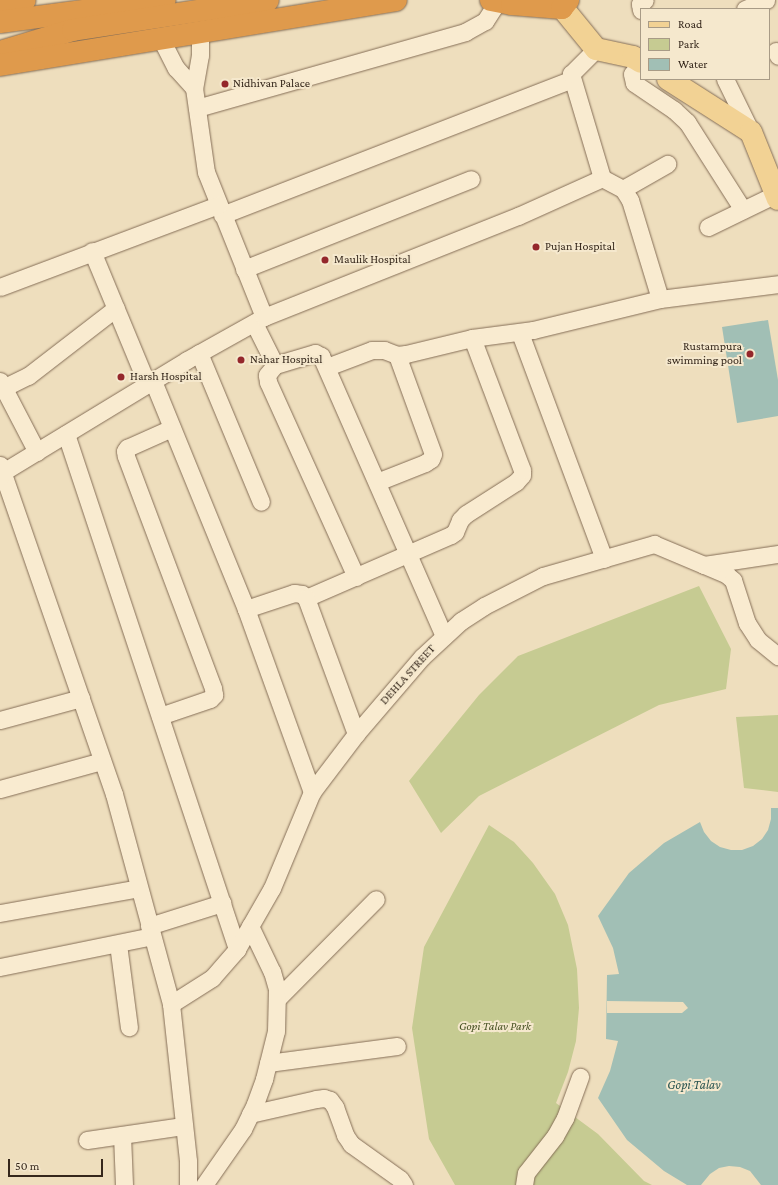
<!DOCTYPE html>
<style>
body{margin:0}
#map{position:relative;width:778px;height:1185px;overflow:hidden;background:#eedebd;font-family:"Crimson Pro",serif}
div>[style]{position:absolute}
.green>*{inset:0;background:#c6cb92}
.water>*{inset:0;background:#a1bfb5}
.pier>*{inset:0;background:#eedebd}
.roads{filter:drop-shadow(0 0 1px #856e57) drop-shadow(0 0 1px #856e57)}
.minor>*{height:17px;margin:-8.5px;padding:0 8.5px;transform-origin:8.5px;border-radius:8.5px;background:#f9ebd0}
.major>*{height:22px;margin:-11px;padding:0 11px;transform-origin:11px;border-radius:11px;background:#f2d294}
.highway>*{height:22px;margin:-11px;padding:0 11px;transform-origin:11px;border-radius:11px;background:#df9a4c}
.dots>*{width:11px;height:11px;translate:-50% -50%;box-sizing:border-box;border:2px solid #f5e8cd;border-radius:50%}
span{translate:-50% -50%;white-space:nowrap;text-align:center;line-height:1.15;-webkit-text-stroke:4px #f5e8cd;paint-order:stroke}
.poi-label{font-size:12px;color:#35271b}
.left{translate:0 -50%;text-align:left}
.right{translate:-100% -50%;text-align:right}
.street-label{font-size:12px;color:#35271b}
.park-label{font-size:12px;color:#475122;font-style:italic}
.water-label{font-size:13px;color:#2a5551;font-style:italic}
.legend{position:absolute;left:640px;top:8px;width:130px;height:72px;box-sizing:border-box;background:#f5e8cd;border:1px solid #a89b86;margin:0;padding:5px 7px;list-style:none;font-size:12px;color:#35271b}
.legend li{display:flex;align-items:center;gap:8px;height:20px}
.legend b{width:20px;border:1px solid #a89b86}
.scale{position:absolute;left:8px;top:1159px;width:95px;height:18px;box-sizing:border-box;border:2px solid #35271b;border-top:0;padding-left:5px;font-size:12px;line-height:14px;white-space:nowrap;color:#35271b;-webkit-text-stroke:3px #f5e8cd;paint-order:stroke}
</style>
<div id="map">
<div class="green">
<i style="clip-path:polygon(699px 586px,731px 649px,726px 689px,659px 705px,479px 796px,441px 833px,409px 781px,479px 695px,518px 656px)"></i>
<i style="clip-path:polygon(778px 715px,778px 792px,744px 788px,736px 717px)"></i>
<i style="clip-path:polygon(489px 825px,514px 842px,533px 863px,555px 894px,568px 925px,577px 969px,579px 1008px,576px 1041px,568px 1072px,556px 1103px,598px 1134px,644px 1181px,652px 1185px,455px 1185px,429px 1139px,412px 1028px,424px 947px)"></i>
</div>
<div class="water">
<i style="clip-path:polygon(768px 320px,778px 380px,778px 416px,737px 423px,722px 327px)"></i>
<i style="clip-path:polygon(771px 808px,778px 808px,778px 1185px,761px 1185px,750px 1171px,740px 1167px,729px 1166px,719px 1168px,710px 1174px,701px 1185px,687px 1185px,664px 1171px,627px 1140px,598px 1098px,610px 1071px,618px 1041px,606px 1039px,607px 975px,619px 974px,613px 948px,598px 916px,629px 873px,664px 843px,700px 822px,704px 832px,711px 841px,720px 847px,731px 850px,742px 850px,753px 846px,762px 839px,768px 830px,771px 819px)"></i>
</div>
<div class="pier">
<i style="clip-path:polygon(607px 1001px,683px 1002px,688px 1008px,682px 1013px,607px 1013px)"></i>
</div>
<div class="roads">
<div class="minor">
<i style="left:745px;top:9px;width:23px;rotate:-23deg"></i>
<i style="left:641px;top:10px;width:6px;rotate:-99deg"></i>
<i style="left:640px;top:4px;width:6px;rotate:-39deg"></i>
<i style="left:200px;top:32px;width:23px;rotate:90deg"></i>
<i style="left:200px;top:55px;width:34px;rotate:100deg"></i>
<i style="left:194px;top:88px;width:85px;rotate:81.9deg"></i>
<i style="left:206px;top:172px;width:156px;rotate:68.2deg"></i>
<i style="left:161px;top:39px;width:33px;rotate:63deg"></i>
<i style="left:176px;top:68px;width:27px;rotate:48deg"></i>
<i style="left:776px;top:51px;width:5px;rotate:68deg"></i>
<i style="left:641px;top:63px;width:14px;rotate:129deg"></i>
<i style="left:632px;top:74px;width:9px;rotate:77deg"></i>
<i style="left:634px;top:83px;width:48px;rotate:34deg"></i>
<i style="left:674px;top:110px;width:18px;rotate:43deg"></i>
<i style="left:687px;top:122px;width:104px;rotate:57.5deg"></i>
<i style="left:725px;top:79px;width:59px;rotate:63.9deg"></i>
<i style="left:197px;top:108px;width:279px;rotate:-15.8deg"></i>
<i style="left:465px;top:32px;width:23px;rotate:-29deg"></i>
<i style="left:485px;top:21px;width:24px;rotate:-57deg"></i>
<i style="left:602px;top:178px;width:24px;rotate:28deg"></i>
<i style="left:623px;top:189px;width:13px;rotate:58deg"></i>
<i style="left:630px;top:200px;width:103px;rotate:73.1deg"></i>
<i style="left:623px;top:189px;width:51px;rotate:-29.6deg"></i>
<i style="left:222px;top:215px;width:375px;rotate:-21.2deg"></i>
<i style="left:708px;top:227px;width:76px;rotate:-25.9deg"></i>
<i style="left:92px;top:251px;width:144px;rotate:67.5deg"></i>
<i style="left:244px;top:269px;width:244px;rotate:-21.6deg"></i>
<i style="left:0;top:287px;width:233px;rotate:-20.6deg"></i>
<i style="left:254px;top:323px;width:47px;rotate:63.4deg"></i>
<i style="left:275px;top:365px;width:13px;rotate:129deg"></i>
<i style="left:267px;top:375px;width:7px;rotate:82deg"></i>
<i style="left:268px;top:382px;width:214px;rotate:65.7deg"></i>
<i style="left:520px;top:333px;width:241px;rotate:69.6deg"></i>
<i style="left:199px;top:353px;width:161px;rotate:67.4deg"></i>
<i style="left:275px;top:365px;width:42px;rotate:-16.7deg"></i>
<i style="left:315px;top:353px;width:7px;rotate:27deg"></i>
<i style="left:321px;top:356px;width:306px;rotate:66.3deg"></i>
<i style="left:327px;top:367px;width:48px;rotate:-20.7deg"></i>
<i style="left:372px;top:350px;width:12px"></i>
<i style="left:384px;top:350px;width:14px;rotate:21deg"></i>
<i style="left:397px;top:355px;width:9px;rotate:-6deg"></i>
<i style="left:406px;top:354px;width:68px;rotate:-13.6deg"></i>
<i style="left:472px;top:338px;width:62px;rotate:-7.5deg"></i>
<i style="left:533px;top:330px;width:131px;rotate:-13.7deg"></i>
<i style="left:660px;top:299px;width:119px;rotate:-7.2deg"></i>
<i style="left:0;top:381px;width:80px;rotate:62.5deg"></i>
<i style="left:153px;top:381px;width:246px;rotate:67.8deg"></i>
<i style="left:246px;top:609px;width:195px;rotate:70.2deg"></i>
<i style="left:3px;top:388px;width:28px;rotate:-26deg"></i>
<i style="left:28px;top:376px;width:111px;rotate:-37.7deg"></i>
<i style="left:66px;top:434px;width:543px;rotate:71.63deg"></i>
<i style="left:0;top:465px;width:348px;rotate:70.9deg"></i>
<i style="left:114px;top:794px;width:218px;rotate:74.8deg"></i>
<i style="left:171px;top:1004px;width:158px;rotate:83.8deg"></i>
<i style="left:188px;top:1161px;width:24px;rotate:90deg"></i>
<i style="left:0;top:477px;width:6px;rotate:-59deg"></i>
<i style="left:3px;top:472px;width:215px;rotate:-31.3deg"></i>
<i style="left:187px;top:360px;width:88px;rotate:-29.2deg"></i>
<i style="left:264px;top:317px;width:273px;rotate:-21.7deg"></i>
<i style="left:518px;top:216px;width:92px;rotate:-24.3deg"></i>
<i style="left:602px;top:178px;width:109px;rotate:-106.6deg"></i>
<i style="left:571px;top:74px;width:35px;rotate:-45deg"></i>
<i style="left:377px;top:482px;width:52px;rotate:-21.6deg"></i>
<i style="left:425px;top:463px;width:7px;rotate:-34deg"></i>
<i style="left:431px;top:459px;width:5px;rotate:-68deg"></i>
<i style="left:433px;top:454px;width:105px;rotate:-110deg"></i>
<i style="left:704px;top:565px;width:25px;rotate:23deg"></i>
<i style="left:727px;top:575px;width:8px;rotate:40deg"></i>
<i style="left:733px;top:580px;width:45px;rotate:72deg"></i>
<i style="left:747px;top:623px;width:20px;rotate:57deg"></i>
<i style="left:758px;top:640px;width:26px;rotate:39deg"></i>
<i style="left:306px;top:598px;width:158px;rotate:-23.5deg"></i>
<i style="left:451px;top:535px;width:5px;rotate:-37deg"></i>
<i style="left:455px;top:532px;width:13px;rotate:-67deg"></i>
<i style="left:460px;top:520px;width:8px;rotate:-45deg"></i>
<i style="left:466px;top:514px;width:59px;rotate:-32.6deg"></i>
<i style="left:516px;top:482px;width:9px;rotate:-49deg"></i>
<i style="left:522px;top:475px;width:5px;rotate:-90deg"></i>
<i style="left:522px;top:470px;width:141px;rotate:-110.7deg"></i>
<i style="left:246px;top:609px;width:51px;rotate:-18.4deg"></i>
<i style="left:294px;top:593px;width:8px;rotate:7deg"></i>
<i style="left:302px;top:594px;width:6px;rotate:45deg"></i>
<i style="left:306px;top:598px;width:145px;rotate:69.8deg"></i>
<i style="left:160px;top:716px;width:53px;rotate:-18.8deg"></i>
<i style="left:210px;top:699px;width:6px;rotate:-45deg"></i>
<i style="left:214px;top:695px;width:7px;rotate:-98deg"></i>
<i style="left:213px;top:688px;width:248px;rotate:-110.6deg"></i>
<i style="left:126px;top:456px;width:5px;rotate:-101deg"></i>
<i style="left:125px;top:451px;width:4px;rotate:-56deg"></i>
<i style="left:127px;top:448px;width:49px;rotate:-24deg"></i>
<i style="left:0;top:720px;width:84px;rotate:-15.2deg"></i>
<i style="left:0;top:789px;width:106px;rotate:-15.4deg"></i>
<i style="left:0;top:913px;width:141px;rotate:-10.2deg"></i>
<i style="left:149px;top:926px;width:77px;rotate:-17.5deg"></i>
<i style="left:118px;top:944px;width:84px;rotate:82.5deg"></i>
<i style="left:0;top:967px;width:155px;rotate:-11.5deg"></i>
<i style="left:278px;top:998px;width:139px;rotate:-45.3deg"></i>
<i style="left:171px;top:1004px;width:49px;rotate:-32.4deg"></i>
<i style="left:212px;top:978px;width:38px;rotate:-49deg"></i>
<i style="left:237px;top:949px;width:70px;rotate:-60.2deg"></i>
<i style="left:272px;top:888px;width:104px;rotate:-67.4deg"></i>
<i style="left:312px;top:792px;width:73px;rotate:-52.8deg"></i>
<i style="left:356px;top:734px;width:101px;rotate:-49.4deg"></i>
<i style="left:422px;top:657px;width:53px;rotate:-42.7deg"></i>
<i style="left:461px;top:621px;width:27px;rotate:-33deg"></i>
<i style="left:484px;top:606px;width:66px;rotate:-27deg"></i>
<i style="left:543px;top:576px;width:116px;rotate:-16.1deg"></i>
<i style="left:654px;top:544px;width:54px;rotate:22.8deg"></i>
<i style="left:704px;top:565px;width:75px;rotate:-8.5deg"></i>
<i style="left:268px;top:1063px;width:130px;rotate:-7.5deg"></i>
<i style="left:250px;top:1114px;width:68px;rotate:-12.8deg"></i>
<i style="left:316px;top:1099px;width:8px;rotate:-7deg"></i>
<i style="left:324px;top:1098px;width:6px;rotate:18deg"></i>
<i style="left:330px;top:1100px;width:9px;rotate:54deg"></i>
<i style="left:335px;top:1107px;width:30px;rotate:70deg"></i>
<i style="left:345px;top:1135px;width:11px;rotate:56deg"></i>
<i style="left:351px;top:1144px;width:60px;rotate:35.5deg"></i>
<i style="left:400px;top:1179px;width:7px;rotate:56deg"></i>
<i style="left:122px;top:1135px;width:50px;rotate:87.7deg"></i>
<i style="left:87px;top:1140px;width:97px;rotate:-8.3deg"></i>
<i style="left:204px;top:1185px;width:68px;rotate:-55.1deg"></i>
<i style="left:243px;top:1129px;width:28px;rotate:-64deg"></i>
<i style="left:255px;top:1104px;width:27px;rotate:-70deg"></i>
<i style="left:264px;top:1079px;width:49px;rotate:-76deg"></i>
<i style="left:276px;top:1031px;width:42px;rotate:-88.6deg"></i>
<i style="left:277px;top:989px;width:18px;rotate:-106deg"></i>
<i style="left:272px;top:972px;width:51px;rotate:-115.6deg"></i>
<i style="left:524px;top:1185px;width:12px;rotate:-81deg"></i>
<i style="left:526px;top:1173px;width:47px;rotate:-51.9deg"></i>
<i style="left:555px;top:1136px;width:21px;rotate:-61deg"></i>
<i style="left:565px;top:1118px;width:44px;rotate:-69.9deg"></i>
</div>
<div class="major">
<i style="left:556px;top:0;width:63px;rotate:50.8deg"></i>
<i style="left:596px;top:49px;width:38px;rotate:12deg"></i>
<i style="left:633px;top:57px;width:9px;rotate:32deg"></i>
<i style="left:668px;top:79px;width:98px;rotate:32.6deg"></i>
<i style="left:751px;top:132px;width:72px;rotate:68.1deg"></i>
</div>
<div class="highway">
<i style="left:491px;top:0;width:21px;rotate:11deg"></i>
<i style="left:512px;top:4px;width:50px;rotate:4.6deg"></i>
<i style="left:562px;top:8px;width:10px;rotate:-53deg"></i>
<i style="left:0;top:5px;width:25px;rotate:-11deg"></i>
<i style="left:0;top:22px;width:166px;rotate:-7.6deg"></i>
<i style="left:0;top:52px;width:76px;rotate:-16.8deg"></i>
<i style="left:73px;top:30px;width:197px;rotate:-8.7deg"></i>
<i style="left:0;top:65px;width:401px;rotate:-9.3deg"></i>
</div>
</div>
<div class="dots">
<i style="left:225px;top:84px;background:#94272b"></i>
<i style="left:536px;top:247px;background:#94272b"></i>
<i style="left:325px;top:260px;background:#94272b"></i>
<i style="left:750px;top:354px;background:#94272b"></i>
<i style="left:241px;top:360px;background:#94272b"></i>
<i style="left:121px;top:377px;background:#94272b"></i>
</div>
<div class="poi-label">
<span class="left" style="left:233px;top:84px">Nidhivan Palace</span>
<span class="left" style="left:545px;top:247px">Pujan Hospital</span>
<span class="left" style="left:334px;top:260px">Maulik Hospital</span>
<span class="right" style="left:742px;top:354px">Rustampura<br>swimming pool</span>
<span class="left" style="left:250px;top:360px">Nahar Hospital</span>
<span class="left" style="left:130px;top:377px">Harsh Hospital</span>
</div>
<div class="street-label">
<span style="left:408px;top:675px;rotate:-48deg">DEHLA STREET</span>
</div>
<div class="park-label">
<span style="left:495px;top:1027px">Gopi Talav Park</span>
</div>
<div class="water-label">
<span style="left:694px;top:1085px">Gopi Talav</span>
</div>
<ul class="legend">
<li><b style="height:5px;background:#f2d294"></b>Road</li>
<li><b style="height:11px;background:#c6cb92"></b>Park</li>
<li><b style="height:11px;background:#a1bfb5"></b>Water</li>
</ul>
<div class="scale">50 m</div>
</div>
